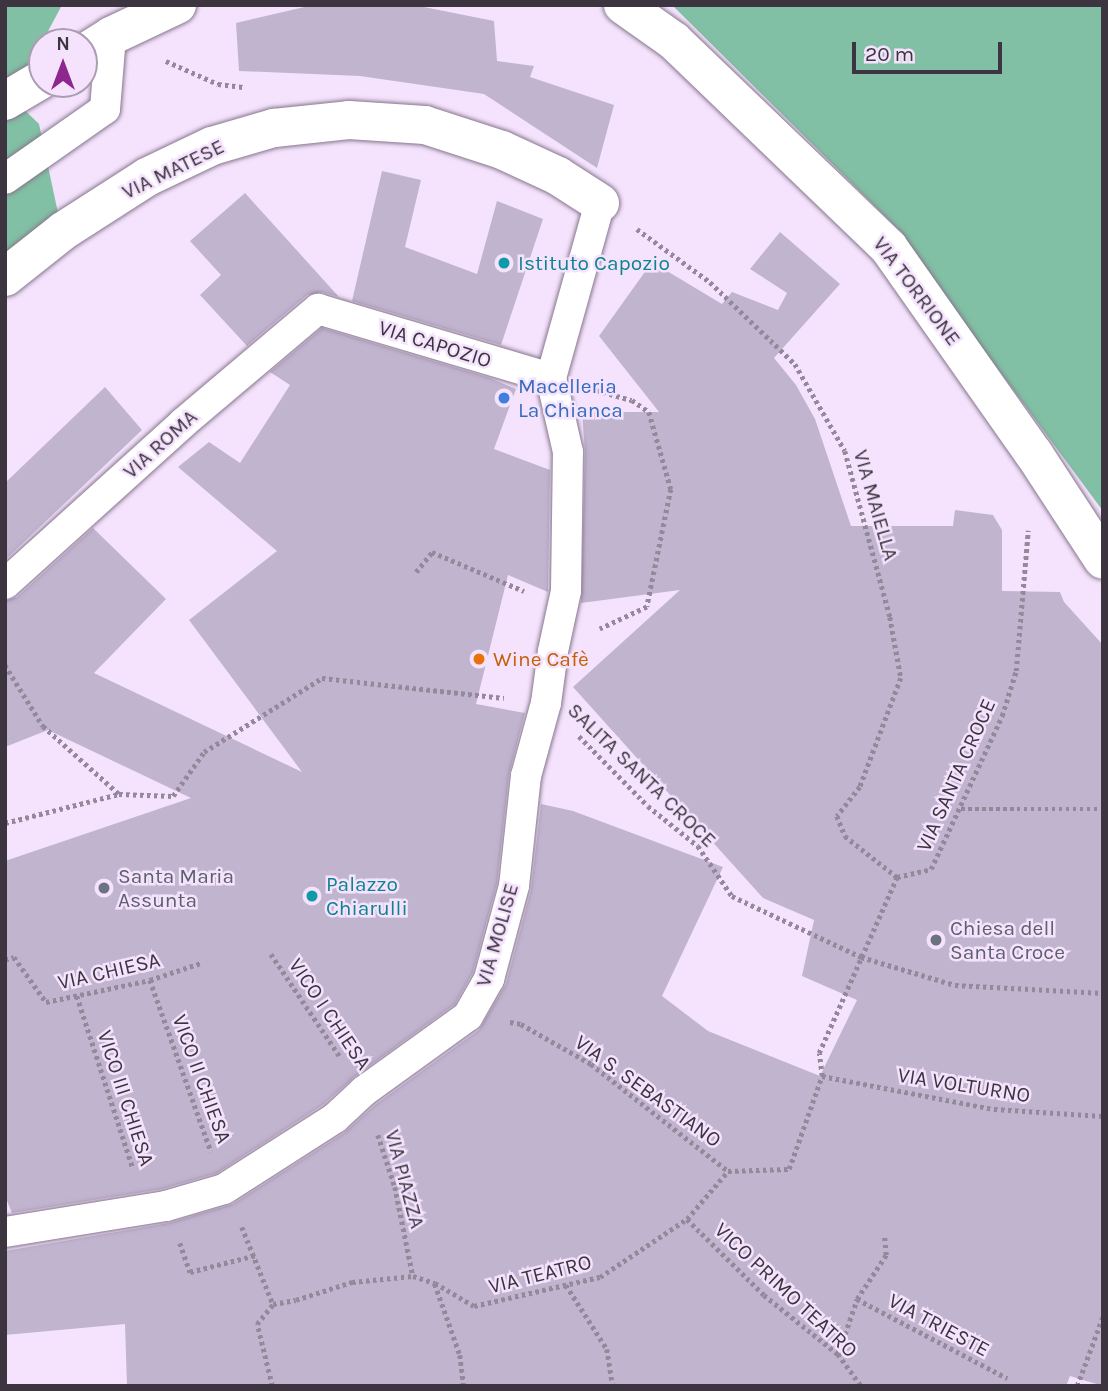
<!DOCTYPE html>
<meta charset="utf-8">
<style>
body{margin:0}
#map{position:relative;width:1108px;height:1391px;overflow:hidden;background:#f5e3fd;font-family:Karla,sans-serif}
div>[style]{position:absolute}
.forest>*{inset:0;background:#81c0a4}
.building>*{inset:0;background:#c1b4cf}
.path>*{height:4.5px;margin-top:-2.25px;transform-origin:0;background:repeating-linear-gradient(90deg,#94889a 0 3.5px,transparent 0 7px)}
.roads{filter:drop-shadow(0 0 2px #86768d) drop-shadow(0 0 2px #86768d)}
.lane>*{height:30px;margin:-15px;padding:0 15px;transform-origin:15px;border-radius:15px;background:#fff}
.street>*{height:38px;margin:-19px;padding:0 19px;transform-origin:19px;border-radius:19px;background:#fff}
.dots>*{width:19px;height:19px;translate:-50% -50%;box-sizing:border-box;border:4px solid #f5e3fd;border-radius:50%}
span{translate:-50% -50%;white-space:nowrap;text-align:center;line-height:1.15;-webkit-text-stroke:5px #f5e3fd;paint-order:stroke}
.street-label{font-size:21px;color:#3c353f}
.culture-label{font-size:21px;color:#0d838f}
.left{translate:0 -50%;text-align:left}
.shop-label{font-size:21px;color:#366cbe}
.food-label{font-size:21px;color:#c56008}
.worship-label{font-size:21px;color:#5b616d}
.frame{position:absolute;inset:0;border:7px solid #3c353f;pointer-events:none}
.north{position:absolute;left:28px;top:28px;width:70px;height:70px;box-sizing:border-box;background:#f5e3fd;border:2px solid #ab9db1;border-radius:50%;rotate:0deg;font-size:19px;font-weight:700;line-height:28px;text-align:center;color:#3c353f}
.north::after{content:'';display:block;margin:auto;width:24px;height:32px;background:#8d278d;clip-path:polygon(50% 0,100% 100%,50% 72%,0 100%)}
.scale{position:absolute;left:852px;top:42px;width:150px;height:32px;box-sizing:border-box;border:4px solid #3c353f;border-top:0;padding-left:9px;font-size:21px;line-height:24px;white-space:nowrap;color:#3c353f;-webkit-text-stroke:5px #f5e3fd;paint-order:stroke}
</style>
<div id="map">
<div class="forest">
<i style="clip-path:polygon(5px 5px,62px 5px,30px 65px,5px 88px)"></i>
<i style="clip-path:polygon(672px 5px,1103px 5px,1103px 511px,960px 318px,902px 233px)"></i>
<i style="clip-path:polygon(5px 91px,39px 124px,58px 213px,5px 255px)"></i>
</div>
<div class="building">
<i style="clip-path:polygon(313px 5px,414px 5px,494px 21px,497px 61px,534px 66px,530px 77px,614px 105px,597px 168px,484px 94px,360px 76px,239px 71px,236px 23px)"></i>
<i style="clip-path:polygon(382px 171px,421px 180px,405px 247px,477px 274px,497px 201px,543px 219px,501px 345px,352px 301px)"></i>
<i style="clip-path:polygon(245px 193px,339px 297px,322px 292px,307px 295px,247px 346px,200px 295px,221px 275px,190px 241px)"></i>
<i style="clip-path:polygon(780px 232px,840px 284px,774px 358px,796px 385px,815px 419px,851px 526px,953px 526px,955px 510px,993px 515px,1002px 530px,1002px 591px,1060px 592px,1064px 602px,1103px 645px,1103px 1386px,1070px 1376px,1066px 1386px,127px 1386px,125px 1324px,5px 1335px,5px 1251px,169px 1223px,233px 1204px,344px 1133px,375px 1105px,479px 1030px,506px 984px,531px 890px,541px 804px,573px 811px,723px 867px,662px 996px,708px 1031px,820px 1076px,857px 1000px,802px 976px,814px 920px,763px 898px,573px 687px,680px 590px,581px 603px,585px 452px,582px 412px,659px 412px,599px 336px,652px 262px,722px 304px,732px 292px,778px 310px,787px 293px,750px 269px)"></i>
<i style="clip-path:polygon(322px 328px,490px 378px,516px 389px,494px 449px,550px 470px,548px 592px,508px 575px,476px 704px,525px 713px,509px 774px,497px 883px,473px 972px,455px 1004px,354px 1077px,324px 1104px,217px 1173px,162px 1189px,12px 1213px,5px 1196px,5px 861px,191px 798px,48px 730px,5px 747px,5px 601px,17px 597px,93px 528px,166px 599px,94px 673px,302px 772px,189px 620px,277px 551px,178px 467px,209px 442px,240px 463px,290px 385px,270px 372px)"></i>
<i style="clip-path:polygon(105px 387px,142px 430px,5px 560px,5px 483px)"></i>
</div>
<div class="path">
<i style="left:166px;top:61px;width:57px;rotate:23.9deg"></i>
<i style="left:218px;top:84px;width:25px;rotate:7deg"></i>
<i style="left:637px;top:229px;width:90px;rotate:36deg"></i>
<i style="left:710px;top:282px;width:118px;rotate:44deg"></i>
<i style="left:795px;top:364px;width:100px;rotate:60.1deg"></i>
<i style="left:845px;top:451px;width:172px;rotate:74.8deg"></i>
<i style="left:890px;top:617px;width:62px;rotate:79.8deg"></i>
<i style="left:901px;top:678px;width:116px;rotate:110.6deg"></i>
<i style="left:860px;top:787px;width:37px;rotate:128deg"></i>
<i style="left:837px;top:816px;width:22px;rotate:68deg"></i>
<i style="left:845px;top:836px;width:66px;rotate:38.3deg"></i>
<i style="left:596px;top:390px;width:37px;rotate:16deg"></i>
<i style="left:632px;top:400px;width:21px;rotate:35deg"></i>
<i style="left:649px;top:412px;width:80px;rotate:74.1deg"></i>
<i style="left:671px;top:489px;width:120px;rotate:101.5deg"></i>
<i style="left:647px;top:607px;width:52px;rotate:154.9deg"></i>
<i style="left:416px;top:572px;width:26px;rotate:-51deg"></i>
<i style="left:432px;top:552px;width:100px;rotate:23deg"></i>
<i style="left:5px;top:665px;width:72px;rotate:58.1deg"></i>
<i style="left:43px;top:726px;width:102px;rotate:41.8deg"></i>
<i style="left:119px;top:794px;width:54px;rotate:2.1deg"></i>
<i style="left:173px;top:796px;width:54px;rotate:-54.8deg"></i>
<i style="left:204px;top:752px;width:139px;rotate:-32.1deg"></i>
<i style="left:322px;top:678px;width:183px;rotate:6.3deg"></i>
<i style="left:579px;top:736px;width:98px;rotate:45.4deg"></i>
<i style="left:648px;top:806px;width:64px;rotate:38.7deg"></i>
<i style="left:698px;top:846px;width:60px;rotate:55.8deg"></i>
<i style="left:732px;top:896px;width:143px;rotate:25.3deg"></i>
<i style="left:861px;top:957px;width:98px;rotate:16.6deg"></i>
<i style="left:955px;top:985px;width:148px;rotate:3.1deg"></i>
<i style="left:961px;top:809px;width:142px"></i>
<i style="left:5px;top:823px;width:118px;rotate:-14.3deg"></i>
<i style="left:897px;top:877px;width:35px;rotate:-13deg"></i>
<i style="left:931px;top:869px;width:169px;rotate:-65.1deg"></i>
<i style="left:1002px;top:716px;width:47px;rotate:-72.7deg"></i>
<i style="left:1016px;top:671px;width:141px;rotate:-85.1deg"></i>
<i style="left:271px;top:954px;width:125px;rotate:56.1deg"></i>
<i style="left:5px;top:960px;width:9px;rotate:-18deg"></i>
<i style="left:14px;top:957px;width:55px;rotate:54.6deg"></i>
<i style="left:46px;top:1002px;width:106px;rotate:-11.9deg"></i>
<i style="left:150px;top:980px;width:54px;rotate:-18.4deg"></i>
<i style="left:150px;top:980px;width:182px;rotate:70.4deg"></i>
<i style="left:77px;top:996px;width:181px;rotate:72deg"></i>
<i style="left:510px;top:1022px;width:11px;rotate:10deg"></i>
<i style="left:521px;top:1024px;width:81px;rotate:29.7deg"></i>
<i style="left:591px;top:1064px;width:174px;rotate:38deg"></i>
<i style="left:822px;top:1076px;width:175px;rotate:10.9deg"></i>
<i style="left:994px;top:1109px;width:109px;rotate:3.7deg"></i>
<i style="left:378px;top:1135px;width:55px;rotate:71.9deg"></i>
<i style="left:395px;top:1187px;width:91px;rotate:78.6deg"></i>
<i style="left:728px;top:1171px;width:61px;rotate:-1.9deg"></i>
<i style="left:789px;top:1169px;width:99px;rotate:-70.5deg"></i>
<i style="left:822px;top:1076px;width:23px;rotate:-97deg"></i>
<i style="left:819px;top:1053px;width:193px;rotate:-66.1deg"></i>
<i style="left:687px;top:1219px;width:108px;rotate:44.6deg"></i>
<i style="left:764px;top:1295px;width:95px;rotate:38.6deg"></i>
<i style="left:838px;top:1354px;width:39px;rotate:54deg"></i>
<i style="left:242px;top:1227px;width:83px;rotate:68.1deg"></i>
<i style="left:180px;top:1243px;width:31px;rotate:71deg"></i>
<i style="left:190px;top:1272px;width:68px;rotate:-14.4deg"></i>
<i style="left:435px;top:1284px;width:75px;rotate:70.6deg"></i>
<i style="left:460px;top:1355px;width:31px;rotate:83deg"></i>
<i style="left:566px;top:1285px;width:76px;rotate:57.4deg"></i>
<i style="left:607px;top:1349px;width:37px;rotate:81deg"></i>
<i style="left:857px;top:1299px;width:170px;rotate:27.8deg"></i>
<i style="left:838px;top:1354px;width:58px;rotate:-70.9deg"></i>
<i style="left:857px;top:1299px;width:53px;rotate:-56.6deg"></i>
<i style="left:886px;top:1255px;width:21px;rotate:-95deg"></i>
<i style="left:272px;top:1386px;width:64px;rotate:-103.6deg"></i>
<i style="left:257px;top:1324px;width:26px;rotate:-51deg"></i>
<i style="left:273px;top:1304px;width:23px;rotate:-10deg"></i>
<i style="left:296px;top:1300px;width:59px;rotate:-17.8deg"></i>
<i style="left:352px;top:1282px;width:61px;rotate:-5.6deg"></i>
<i style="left:413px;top:1276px;width:23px;rotate:18deg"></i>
<i style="left:435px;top:1283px;width:45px;rotate:30.5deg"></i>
<i style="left:474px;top:1306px;width:129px;rotate:-13deg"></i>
<i style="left:600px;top:1277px;width:105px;rotate:-33.7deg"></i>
<i style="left:687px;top:1219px;width:63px;rotate:-49.5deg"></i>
<i style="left:1077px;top:1386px;width:75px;rotate:-69.6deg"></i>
</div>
<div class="roads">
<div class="lane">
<i style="left:5px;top:179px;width:122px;rotate:-35deg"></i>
<i style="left:105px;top:109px;width:73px;rotate:-85.3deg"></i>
<i style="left:5px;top:584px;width:240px;rotate:-42.1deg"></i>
<i style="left:183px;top:423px;width:177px;rotate:-40.2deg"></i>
<i style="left:318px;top:309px;width:243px;rotate:16.5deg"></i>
<i style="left:5px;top:1232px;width:163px;rotate:-9.2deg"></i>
<i style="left:166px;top:1206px;width:60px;rotate:-16.3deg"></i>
<i style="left:224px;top:1189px;width:132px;rotate:-32.6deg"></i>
<i style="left:335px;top:1118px;width:40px;rotate:-43deg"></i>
<i style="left:364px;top:1091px;width:128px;rotate:-35.8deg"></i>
<i style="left:468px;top:1016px;width:43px;rotate:-60.4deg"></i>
<i style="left:489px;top:979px;width:96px;rotate:-75deg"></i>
<i style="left:514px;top:886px;width:111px;rotate:-83.8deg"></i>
<i style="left:526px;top:776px;width:76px;rotate:-74.7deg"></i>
<i style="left:546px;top:703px;width:52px;rotate:-82.3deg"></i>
<i style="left:553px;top:651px;width:61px;rotate:-77.8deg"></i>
<i style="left:566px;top:591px;width:139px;rotate:-89.2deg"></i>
<i style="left:568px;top:452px;width:76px;rotate:-102.9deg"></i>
<i style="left:551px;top:378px;width:182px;rotate:-74.4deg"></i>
</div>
<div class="street">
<i style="left:623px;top:5px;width:62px;rotate:35.2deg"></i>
<i style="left:674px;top:41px;width:298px;rotate:43.9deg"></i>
<i style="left:889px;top:248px;width:252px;rotate:54.9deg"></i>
<i style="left:1034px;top:454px;width:126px;rotate:56.9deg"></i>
<i style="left:84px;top:53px;width:32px;rotate:-32deg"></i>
<i style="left:111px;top:36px;width:73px;rotate:-25.2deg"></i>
<i style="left:5px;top:101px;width:43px;rotate:-30.7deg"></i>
<i style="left:5px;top:277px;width:74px;rotate:-38.4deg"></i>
<i style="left:63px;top:231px;width:100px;rotate:-32.7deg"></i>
<i style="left:147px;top:177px;width:72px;rotate:-25.5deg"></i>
<i style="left:212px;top:146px;width:65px;rotate:-16.2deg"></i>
<i style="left:274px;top:128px;width:75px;rotate:-6.1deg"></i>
<i style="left:349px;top:120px;width:76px;rotate:3.8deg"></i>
<i style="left:425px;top:125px;width:81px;rotate:18deg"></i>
<i style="left:502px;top:150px;width:62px;rotate:24.9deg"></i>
<i style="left:558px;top:176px;width:50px;rotate:32.7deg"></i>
</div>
</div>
<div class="dots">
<i style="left:504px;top:263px;background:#0f9aa8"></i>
<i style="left:504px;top:398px;background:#3f7fe0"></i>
<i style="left:479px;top:659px;background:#e8710a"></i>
<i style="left:104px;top:888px;background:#6b7280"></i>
<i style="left:312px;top:896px;background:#0f9aa8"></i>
<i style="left:936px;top:940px;background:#6b7280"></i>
</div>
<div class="street-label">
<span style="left:173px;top:169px;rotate:-26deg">VIA MATESE</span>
<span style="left:917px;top:291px;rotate:53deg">VIA TORRIONE</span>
<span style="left:435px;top:344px;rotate:17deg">VIA CAPOZIO</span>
<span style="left:160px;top:444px;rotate:-42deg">VIA ROMA</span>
<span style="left:876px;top:505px;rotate:74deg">VIA MAIELLA</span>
<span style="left:642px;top:775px;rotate:44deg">SALITA SANTA CROCE</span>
<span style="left:956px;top:775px;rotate:-66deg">VIA SANTA CROCE</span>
<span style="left:497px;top:935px;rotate:-74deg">VIA MOLISE</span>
<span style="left:109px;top:971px;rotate:-13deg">VIA CHIESA</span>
<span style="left:330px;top:1014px;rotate:56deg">VICO I CHIESA</span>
<span style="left:202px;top:1079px;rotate:70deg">VICO II CHIESA</span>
<span style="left:964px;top:1085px;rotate:9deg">VIA VOLTURNO</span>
<span style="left:648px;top:1091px;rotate:36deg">VIA S. SEBASTIANO</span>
<span style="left:126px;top:1098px;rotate:72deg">VICO III CHIESA</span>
<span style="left:405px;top:1179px;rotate:75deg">VIA PIAZZA</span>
<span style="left:540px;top:1274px;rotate:-14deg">VIA TEATRO</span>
<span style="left:786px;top:1290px;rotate:43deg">VICO PRIMO TEATRO</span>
<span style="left:939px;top:1325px;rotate:28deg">VIA TRIESTE</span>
</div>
<div class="culture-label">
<span class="left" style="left:518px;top:263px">Istituto Capozio</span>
<span class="left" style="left:326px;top:896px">Palazzo<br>Chiarulli</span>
</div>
<div class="shop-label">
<span class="left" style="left:518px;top:398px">Macelleria<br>La Chianca</span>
</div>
<div class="food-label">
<span class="left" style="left:493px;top:659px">Wine Cafè</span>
</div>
<div class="worship-label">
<span class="left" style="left:118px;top:888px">Santa Maria<br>Assunta</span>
<span class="left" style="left:950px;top:940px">Chiesa dell<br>Santa Croce</span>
</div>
<div class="frame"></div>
<div class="north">N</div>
<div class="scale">20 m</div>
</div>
